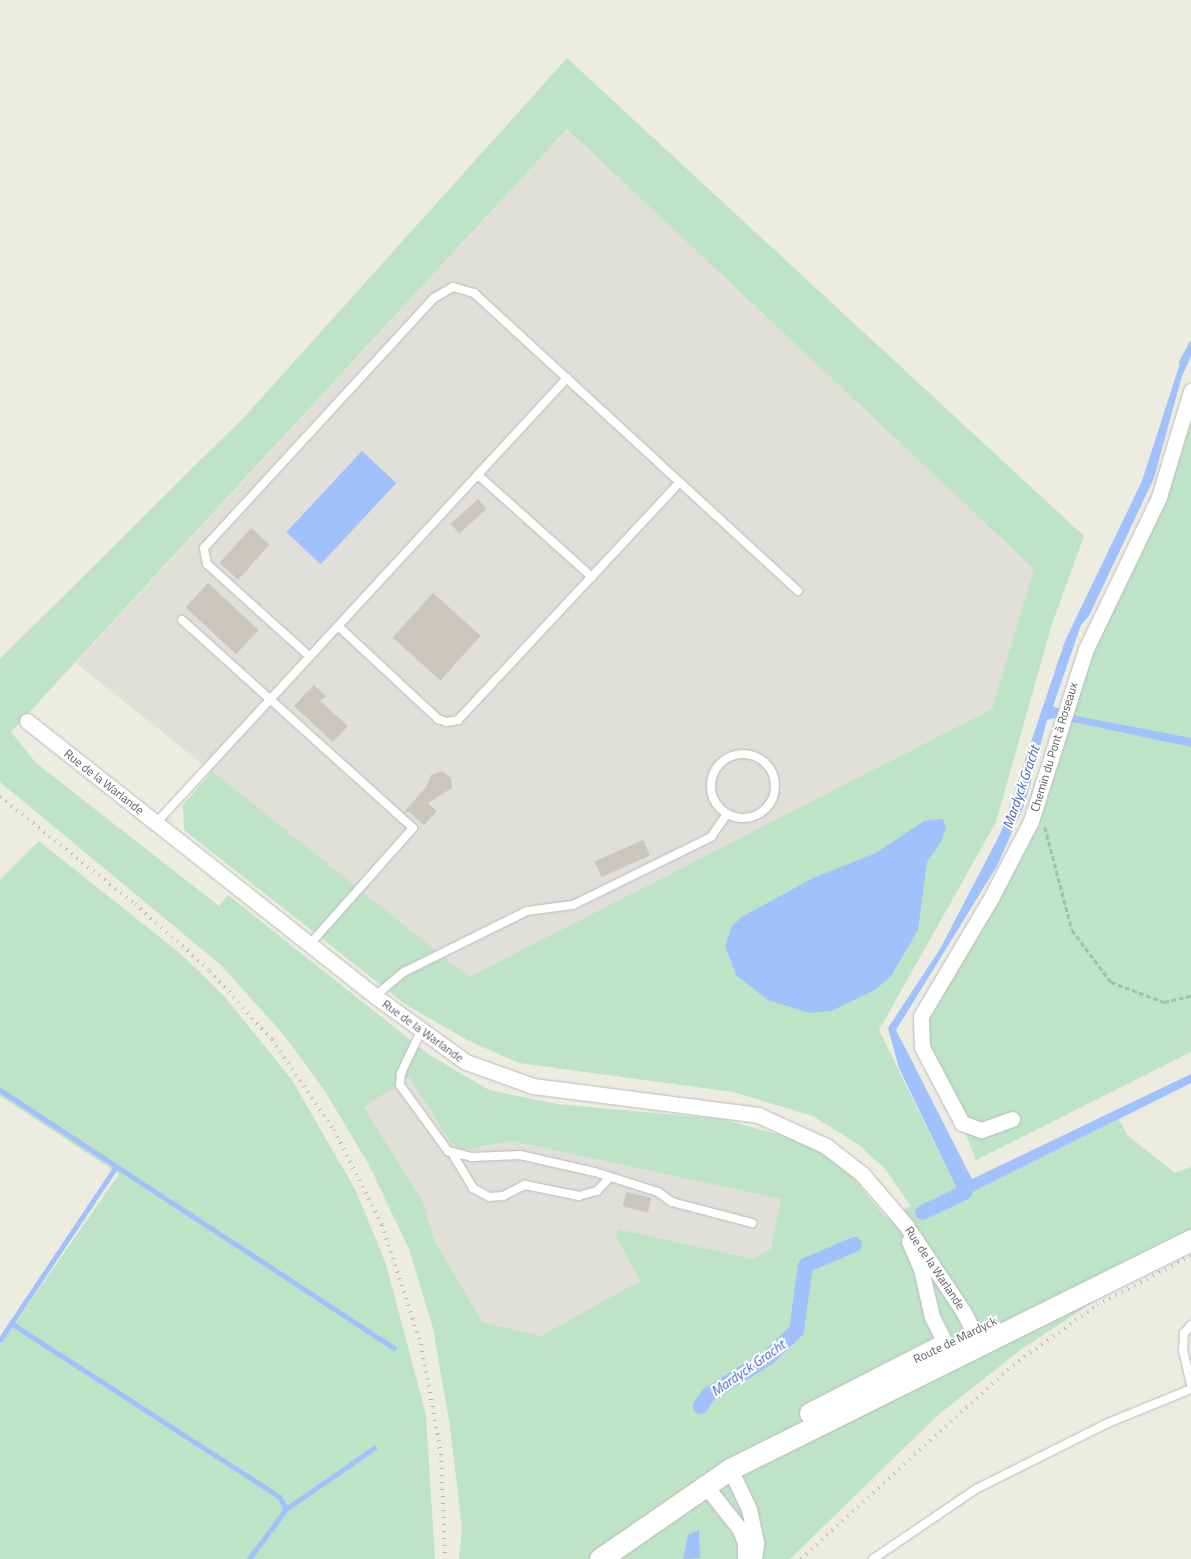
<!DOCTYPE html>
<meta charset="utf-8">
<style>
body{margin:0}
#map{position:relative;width:1191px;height:1559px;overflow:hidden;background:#ecece1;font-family:"Titillium Web",sans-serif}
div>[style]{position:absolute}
.industrial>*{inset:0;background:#e0dfd9}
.green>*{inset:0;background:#bee3c6}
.water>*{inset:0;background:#a1c1fc;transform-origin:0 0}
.stream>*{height:4.5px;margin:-2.25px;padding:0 2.25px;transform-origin:2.25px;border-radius:2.25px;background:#a1c1fc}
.canal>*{height:15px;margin:-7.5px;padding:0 7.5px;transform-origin:7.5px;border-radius:7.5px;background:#a1c1fc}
.building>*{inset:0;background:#c8c6be;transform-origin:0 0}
.path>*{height:2.5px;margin-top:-1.25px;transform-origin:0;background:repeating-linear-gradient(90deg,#98c4ae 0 5px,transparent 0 7.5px)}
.roads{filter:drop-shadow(0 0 1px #b9bac0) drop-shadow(0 0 1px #b9bac0)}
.lane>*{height:8px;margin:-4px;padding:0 4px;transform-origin:4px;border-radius:4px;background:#fff}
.lane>.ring{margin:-4px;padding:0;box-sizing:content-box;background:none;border:8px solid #fff;border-radius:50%}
.street>*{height:15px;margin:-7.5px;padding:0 7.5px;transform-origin:7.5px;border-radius:7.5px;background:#fff}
.secondary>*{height:21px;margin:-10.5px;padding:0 10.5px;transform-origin:10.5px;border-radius:10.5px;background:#fff}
.rail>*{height:4px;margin-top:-2px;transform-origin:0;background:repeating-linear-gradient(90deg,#b4b5b5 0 1px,transparent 0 7px)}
span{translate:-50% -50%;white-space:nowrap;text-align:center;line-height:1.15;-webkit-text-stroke:4px #fff;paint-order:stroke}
.street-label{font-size:12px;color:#5a5c62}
.water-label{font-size:14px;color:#4567be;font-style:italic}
</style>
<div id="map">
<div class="industrial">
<i style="clip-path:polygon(567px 129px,1034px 569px,992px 709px,469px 977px,76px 663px)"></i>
<i style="clip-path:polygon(409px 1076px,452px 1144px,483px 1147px,510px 1141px,782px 1199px,771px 1249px,753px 1259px,618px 1229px,616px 1235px,641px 1281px,541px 1336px,482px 1322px,434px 1239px,423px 1202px,364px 1106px)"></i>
</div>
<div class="green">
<i style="clip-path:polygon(evenodd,567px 58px,1084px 536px,1052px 624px,996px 822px,879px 1030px,957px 1189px,933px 1199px,943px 1196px,949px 1204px,1119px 1119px,1127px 1135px,1175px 1173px,1191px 1167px,1191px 1252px,1107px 1293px,1023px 1348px,939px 1414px,790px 1559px,459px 1559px,462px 1529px,450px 1427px,433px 1328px,409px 1249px,369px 1165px,325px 1091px,283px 1034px,221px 965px,0 782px,0 659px,248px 413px,567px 58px,567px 129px,1034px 569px,992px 709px,469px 977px,212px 771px,183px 805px,184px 830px,405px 1004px,469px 1041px,519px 1063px,733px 1092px,813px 1116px,859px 1145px,885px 1169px,911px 1206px,886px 1218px,851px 1175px,806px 1142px,721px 1119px,557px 1104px,489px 1090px,428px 1054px,228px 895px,219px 906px,36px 763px,11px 732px,567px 129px,567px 58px,409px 1077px,452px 1144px,463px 1150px,511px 1141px,781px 1199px,771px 1249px,753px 1259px,618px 1229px,616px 1235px,640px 1281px,541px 1336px,482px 1322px,434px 1239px,423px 1202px,364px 1107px,409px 1077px)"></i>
<i style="clip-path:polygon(1191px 408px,1191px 1052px,976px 1160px,928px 1040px,926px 1019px,1047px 798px,1075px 697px,1103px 621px)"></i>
<i style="clip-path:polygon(39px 841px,182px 955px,224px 996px,292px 1080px,356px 1191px,386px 1264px,426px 1415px,435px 1559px,0 1559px,0 1345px,119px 1174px,0 1096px,0 880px)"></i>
</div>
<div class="water">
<i style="clip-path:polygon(1191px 343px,1191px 356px,1182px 376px,1154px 478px,1089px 616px,1081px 625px,1053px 706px,1071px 715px,1191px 738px,1191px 747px,1054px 718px,1047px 720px,1025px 803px,997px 866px,896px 1030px,972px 1179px,1191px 1074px,1191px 1083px,949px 1204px,943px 1196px,957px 1189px,899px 1068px,888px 1028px,940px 949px,1001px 832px,1065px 641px,1142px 481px,1182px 357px)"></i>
<i style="left:362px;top:451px;width:47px;height:111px;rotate:43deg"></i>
<i style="clip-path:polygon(943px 819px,946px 828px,942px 840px,927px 862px,918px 930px,891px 976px,875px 990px,831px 1011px,810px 1013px,768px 1000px,737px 976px,725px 947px,732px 926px,740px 918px,813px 878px,876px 853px,924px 821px)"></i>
<i style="clip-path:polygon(699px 1530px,700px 1558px,683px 1559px,688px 1535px)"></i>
</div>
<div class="stream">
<i style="left:1181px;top:362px;width:21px;rotate:-62deg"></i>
<i style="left:0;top:1090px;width:471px;rotate:33.2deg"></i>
<i style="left:11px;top:1323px;width:320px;rotate:32.9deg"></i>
<i style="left:280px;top:1497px;width:13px;rotate:63deg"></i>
<i style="left:0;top:1340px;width:207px;rotate:-56.2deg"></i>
<i style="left:249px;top:1559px;width:62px;rotate:-53.5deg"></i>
<i style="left:286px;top:1509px;width:107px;rotate:-34.7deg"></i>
</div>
<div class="canal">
<i style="left:922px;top:1212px;width:47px;rotate:-25.5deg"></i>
<i style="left:700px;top:1406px;width:14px;rotate:-56deg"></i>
<i style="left:708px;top:1394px;width:70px;rotate:-31.7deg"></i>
<i style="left:768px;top:1357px;width:39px;rotate:-44deg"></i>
<i style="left:796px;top:1330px;width:66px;rotate:-82.1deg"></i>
<i style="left:805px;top:1265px;width:53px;rotate:-23.2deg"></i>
</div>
<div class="building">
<i style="left:478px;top:499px;width:13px;height:37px;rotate:48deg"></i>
<i style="left:251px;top:528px;width:25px;height:47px;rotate:42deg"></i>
<i style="left:208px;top:583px;width:69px;height:33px;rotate:43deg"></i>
<i style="left:433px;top:593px;width:64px;height:60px;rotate:42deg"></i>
<i style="clip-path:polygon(314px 685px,326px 696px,320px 701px,348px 726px,333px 742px,294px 706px)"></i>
<i style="clip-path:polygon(442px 771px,451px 778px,452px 788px,428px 803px,437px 811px,424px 825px,409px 812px,404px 812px,426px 787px,431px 775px)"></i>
<i style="left:643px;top:840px;width:17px;height:53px;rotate:66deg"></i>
<i style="left:626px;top:1192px;width:26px;height:15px;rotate:13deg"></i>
</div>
<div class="path">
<i style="left:1045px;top:827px;width:106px;rotate:75.3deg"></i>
<i style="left:1072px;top:930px;width:65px;rotate:53.1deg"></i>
<i style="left:1111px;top:982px;width:57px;rotate:20.7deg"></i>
<i style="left:1164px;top:1002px;width:28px;rotate:-13deg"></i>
</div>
<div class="roads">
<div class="lane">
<i style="left:478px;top:475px;width:153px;rotate:41.8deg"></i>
<i style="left:182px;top:620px;width:311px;rotate:42deg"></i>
<i style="left:413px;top:828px;width:155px;rotate:131.6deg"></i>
<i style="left:338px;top:626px;width:137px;rotate:42.9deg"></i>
<i style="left:438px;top:719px;width:9px;rotate:18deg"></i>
<i style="left:447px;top:722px;width:11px;rotate:-10deg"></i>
<i style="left:458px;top:720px;width:325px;rotate:-47deg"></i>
<i style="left:309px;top:656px;width:137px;rotate:-138deg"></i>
<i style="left:207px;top:564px;width:16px;rotate:-101deg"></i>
<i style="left:204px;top:548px;width:340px;rotate:-47.4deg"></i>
<i style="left:434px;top:298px;width:22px;rotate:-30deg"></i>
<i style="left:453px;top:287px;width:22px;rotate:16deg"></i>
<i style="left:474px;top:293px;width:440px;rotate:42.6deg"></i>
<i class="ring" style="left:711px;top:754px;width:56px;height:56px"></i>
<i style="left:156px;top:823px;width:606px;rotate:-47.27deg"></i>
<i style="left:375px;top:996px;width:38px;rotate:-40deg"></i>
<i style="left:404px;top:972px;width:137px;rotate:-26.4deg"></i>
<i style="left:527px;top:911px;width:46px;rotate:-7.4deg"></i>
<i style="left:573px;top:905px;width:154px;rotate:-26.2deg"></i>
<i style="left:711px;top:837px;width:28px;rotate:-55deg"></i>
<i style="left:421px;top:1031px;width:47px;rotate:115.5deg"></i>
<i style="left:401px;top:1073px;width:12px;rotate:95deg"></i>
<i style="left:400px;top:1085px;width:82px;rotate:54deg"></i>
<i style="left:448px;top:1151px;width:25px;rotate:14deg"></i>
<i style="left:472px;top:1157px;width:48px;rotate:-2.4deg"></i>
<i style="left:520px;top:1155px;width:77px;rotate:12.8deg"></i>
<i style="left:595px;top:1172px;width:66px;rotate:17.6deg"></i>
<i style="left:658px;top:1192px;width:17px;rotate:36deg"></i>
<i style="left:672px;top:1202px;width:83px;rotate:14.7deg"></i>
<i style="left:452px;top:1153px;width:41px;rotate:59deg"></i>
<i style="left:473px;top:1188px;width:18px;rotate:29deg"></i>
<i style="left:489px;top:1197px;width:14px;rotate:-4deg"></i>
<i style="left:503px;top:1196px;width:25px;rotate:-27deg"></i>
<i style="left:525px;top:1185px;width:55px;rotate:11.5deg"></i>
<i style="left:579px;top:1196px;width:19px;rotate:-16deg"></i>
<i style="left:597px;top:1191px;width:18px;rotate:-47deg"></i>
<i style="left:1191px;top:1325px;width:11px;rotate:131deg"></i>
<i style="left:1184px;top:1333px;width:17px;rotate:93deg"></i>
<i style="left:1183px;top:1350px;width:35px;rotate:77deg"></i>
<i style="left:873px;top:1559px;width:125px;rotate:-34.2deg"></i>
<i style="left:976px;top:1489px;width:148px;rotate:-26.6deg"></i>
<i style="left:1108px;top:1423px;width:90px;rotate:-22.3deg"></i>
</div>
<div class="street">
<i style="left:27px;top:721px;width:444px;rotate:38.3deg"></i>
<i style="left:375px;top:996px;width:112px;rotate:36deg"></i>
<i style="left:466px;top:1062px;width:71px;rotate:19.7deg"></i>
<i style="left:533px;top:1086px;width:227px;rotate:7.3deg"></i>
<i style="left:758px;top:1115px;width:75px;rotate:24.5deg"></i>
<i style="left:826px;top:1146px;width:46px;rotate:37.9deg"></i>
<i style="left:862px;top:1174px;width:66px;rotate:49.3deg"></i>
<i style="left:905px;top:1224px;width:105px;rotate:56.3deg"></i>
<i style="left:963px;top:1311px;width:37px;rotate:63deg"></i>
<i style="left:1012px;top:1119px;width:33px;rotate:160deg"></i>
<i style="left:981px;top:1130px;width:20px;rotate:-160deg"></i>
<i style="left:962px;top:1123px;width:86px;rotate:-117.8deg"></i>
<i style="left:922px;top:1047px;width:31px;rotate:-92deg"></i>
<i style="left:921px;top:1016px;width:137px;rotate:-59.3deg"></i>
<i style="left:991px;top:898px;width:87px;rotate:-62.5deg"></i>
<i style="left:1031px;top:821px;width:181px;rotate:-72.3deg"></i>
<i style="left:1086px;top:649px;width:169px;rotate:-64.3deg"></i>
<i style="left:1159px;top:497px;width:111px;rotate:-73.2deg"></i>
<i style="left:909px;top:1241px;width:30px;rotate:67deg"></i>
<i style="left:921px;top:1269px;width:49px;rotate:77.1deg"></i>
<i style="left:932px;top:1317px;width:39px;rotate:63deg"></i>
<i style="left:730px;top:1469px;width:44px;rotate:64.6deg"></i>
<i style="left:749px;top:1509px;width:35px;rotate:78deg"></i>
<i style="left:756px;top:1543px;width:16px;rotate:97deg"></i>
<i style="left:705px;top:1485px;width:55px;rotate:51.7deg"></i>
<i style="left:739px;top:1528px;width:15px;rotate:67deg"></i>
<i style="left:745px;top:1542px;width:17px;rotate:90deg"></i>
</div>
<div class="secondary">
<i style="left:810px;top:1413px;width:149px;rotate:-27.1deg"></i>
<i style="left:600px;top:1559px;width:158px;rotate:-34.7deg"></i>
<i style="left:730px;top:1469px;width:515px;rotate:-26.42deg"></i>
</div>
</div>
<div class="rail">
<i style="left:0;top:797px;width:172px;rotate:38.4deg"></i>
<i style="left:135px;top:904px;width:101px;rotate:41.8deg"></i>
<i style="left:210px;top:971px;width:93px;rotate:48.1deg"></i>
<i style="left:272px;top:1040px;width:109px;rotate:55.4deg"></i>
<i style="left:334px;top:1130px;width:106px;rotate:63.2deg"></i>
<i style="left:382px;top:1225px;width:125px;rotate:71.9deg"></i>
<i style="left:421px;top:1344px;width:112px;rotate:79.7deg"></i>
<i style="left:441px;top:1454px;width:105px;rotate:87.8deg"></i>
<i style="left:801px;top:1559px;width:287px;rotate:-42.5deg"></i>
<i style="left:1013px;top:1365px;width:103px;rotate:-35.5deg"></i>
<i style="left:1097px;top:1305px;width:106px;rotate:-27.5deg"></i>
</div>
<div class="street-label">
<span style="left:1054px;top:747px;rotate:-73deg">Chemin du Pont à Roseaux</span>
<span style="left:104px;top:782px;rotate:38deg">Rue de la Warlande</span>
<span style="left:423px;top:1031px;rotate:36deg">Rue de la Warlande</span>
<span style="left:935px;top:1268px;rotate:56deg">Rue de la Warlande</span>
<span style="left:955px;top:1340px;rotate:-26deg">Route de Mardyck</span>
</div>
<div class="water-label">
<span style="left:1021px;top:787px;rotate:-71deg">Mardyck Gracht</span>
<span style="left:748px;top:1368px;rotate:-35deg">Mardyck Gracht</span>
</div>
</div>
